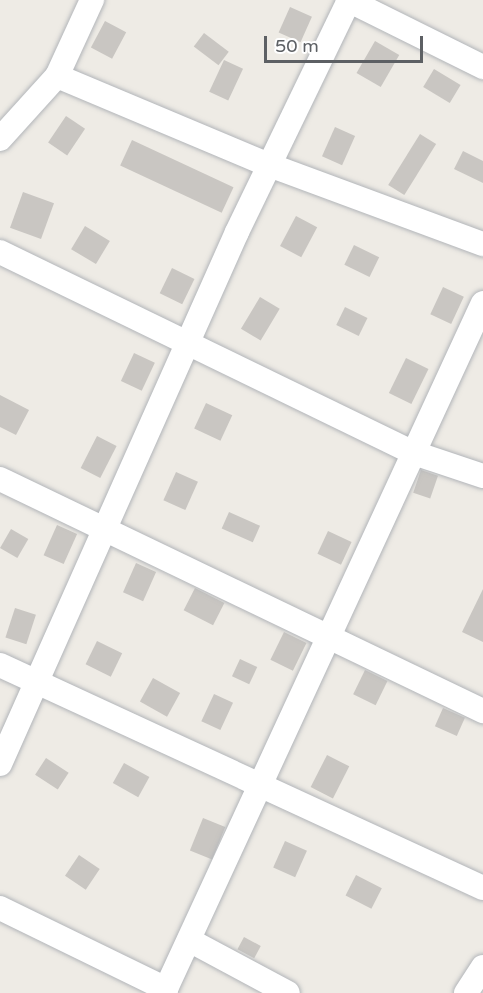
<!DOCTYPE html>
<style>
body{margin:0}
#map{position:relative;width:483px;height:993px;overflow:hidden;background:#eeebe5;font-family:"Varela Round",sans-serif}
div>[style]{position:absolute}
.building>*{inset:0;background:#c9c6c2;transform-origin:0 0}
.roads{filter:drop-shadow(0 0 2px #b2b5b9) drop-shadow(0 0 2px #b2b5b9)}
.minor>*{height:24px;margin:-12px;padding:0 12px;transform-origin:12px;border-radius:12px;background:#fff}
span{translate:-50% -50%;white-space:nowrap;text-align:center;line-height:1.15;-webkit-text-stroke:5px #fff;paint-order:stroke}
.scale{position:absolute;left:264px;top:36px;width:159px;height:27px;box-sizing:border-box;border:3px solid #5d6064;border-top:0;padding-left:8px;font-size:18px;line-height:21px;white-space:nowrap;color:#5d6064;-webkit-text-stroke:4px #fff;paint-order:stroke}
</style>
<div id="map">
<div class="building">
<i style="left:290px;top:7px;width:24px;height:28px;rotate:24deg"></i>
<i style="left:105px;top:21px;width:24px;height:30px;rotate:28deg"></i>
<i style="left:204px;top:33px;width:31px;height:17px;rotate:37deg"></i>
<i style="left:375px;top:41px;width:28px;height:37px;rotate:30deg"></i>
<i style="left:224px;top:60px;width:21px;height:35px;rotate:25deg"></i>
<i style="left:434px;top:69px;width:31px;height:21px;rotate:31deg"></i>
<i style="left:66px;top:116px;width:23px;height:32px;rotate:34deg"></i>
<i style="left:335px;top:127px;width:22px;height:32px;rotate:24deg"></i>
<i style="left:420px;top:134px;width:19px;height:60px;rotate:32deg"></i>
<i style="left:132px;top:140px;width:112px;height:28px;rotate:25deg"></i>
<i style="clip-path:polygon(463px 151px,483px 161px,483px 183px,454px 169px)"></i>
<i style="left:23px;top:192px;width:33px;height:38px;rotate:20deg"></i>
<i style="left:296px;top:216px;width:24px;height:34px;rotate:28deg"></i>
<i style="left:85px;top:226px;width:29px;height:27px;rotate:31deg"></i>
<i style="left:354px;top:245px;width:28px;height:22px;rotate:26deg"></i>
<i style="left:172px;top:268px;width:25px;height:28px;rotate:26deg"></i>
<i style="left:443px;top:287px;width:23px;height:30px;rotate:25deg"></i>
<i style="left:260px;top:297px;width:23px;height:37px;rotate:31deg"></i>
<i style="left:345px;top:307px;width:25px;height:20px;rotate:26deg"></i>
<i style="left:134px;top:353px;width:23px;height:31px;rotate:25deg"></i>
<i style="left:406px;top:358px;width:25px;height:39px;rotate:26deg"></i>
<i style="clip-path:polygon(0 395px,29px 410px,16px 435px,0 427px)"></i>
<i style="left:206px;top:403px;width:29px;height:28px;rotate:25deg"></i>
<i style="left:97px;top:436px;width:22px;height:36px;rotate:27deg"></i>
<i style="left:421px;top:470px;width:18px;height:24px;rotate:19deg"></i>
<i style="left:176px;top:472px;width:24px;height:31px;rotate:24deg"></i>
<i style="left:229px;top:512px;width:34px;height:18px;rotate:24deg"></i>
<i style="left:57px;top:525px;width:22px;height:33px;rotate:24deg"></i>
<i style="left:11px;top:529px;width:20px;height:22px;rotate:30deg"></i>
<i style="left:328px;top:531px;width:26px;height:25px;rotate:25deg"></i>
<i style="left:136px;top:563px;width:22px;height:32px;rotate:24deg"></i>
<i style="left:195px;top:588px;width:33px;height:25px;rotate:27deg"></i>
<i style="clip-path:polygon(483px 589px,483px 642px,462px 632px)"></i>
<i style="left:15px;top:608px;width:22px;height:31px;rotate:18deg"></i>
<i style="left:284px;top:632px;width:25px;height:31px;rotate:26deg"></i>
<i style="left:97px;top:641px;width:28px;height:26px;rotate:26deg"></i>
<i style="left:240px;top:659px;width:19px;height:19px;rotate:25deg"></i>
<i style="left:365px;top:670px;width:25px;height:27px;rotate:26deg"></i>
<i style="left:153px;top:678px;width:31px;height:27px;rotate:29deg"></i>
<i style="left:214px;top:694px;width:21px;height:30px;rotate:25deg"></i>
<i style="left:443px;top:708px;width:24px;height:20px;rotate:24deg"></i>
<i style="left:327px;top:755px;width:25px;height:36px;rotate:27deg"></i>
<i style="left:46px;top:758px;width:27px;height:20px;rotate:33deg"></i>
<i style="left:124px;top:763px;width:29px;height:23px;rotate:29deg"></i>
<i style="left:203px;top:818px;width:24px;height:35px;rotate:22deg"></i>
<i style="left:285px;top:841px;width:24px;height:29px;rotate:24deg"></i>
<i style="left:79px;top:855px;width:25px;height:25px;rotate:34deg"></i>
<i style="left:356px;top:875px;width:29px;height:23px;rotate:27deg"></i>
<i style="left:244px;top:937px;width:19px;height:14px;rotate:28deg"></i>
</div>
<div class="roads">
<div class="minor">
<i style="left:348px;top:0;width:151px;rotate:26.4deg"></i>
<i style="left:57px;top:76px;width:230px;rotate:22.8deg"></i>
<i style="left:269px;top:165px;width:228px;rotate:20.3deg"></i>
<i style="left:0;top:139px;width:85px;rotate:-47.9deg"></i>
<i style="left:57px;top:76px;width:84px;rotate:-65.3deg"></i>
<i style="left:0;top:252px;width:460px;rotate:25.9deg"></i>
<i style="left:414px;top:453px;width:73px;rotate:18.4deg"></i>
<i style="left:0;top:479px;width:536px;rotate:25.66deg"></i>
<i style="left:0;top:665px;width:532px;rotate:24.78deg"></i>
<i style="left:0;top:764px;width:582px;rotate:-65.99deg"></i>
<i style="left:237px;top:232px;width:258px;rotate:-64.2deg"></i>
<i style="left:0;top:908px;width:185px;rotate:26deg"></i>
<i style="left:189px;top:940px;width:112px;rotate:28.2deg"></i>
<i style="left:164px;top:993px;width:760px;rotate:-65.19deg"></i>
<i style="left:466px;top:993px;width:31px;rotate:-57deg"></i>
</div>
</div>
<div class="scale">50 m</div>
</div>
